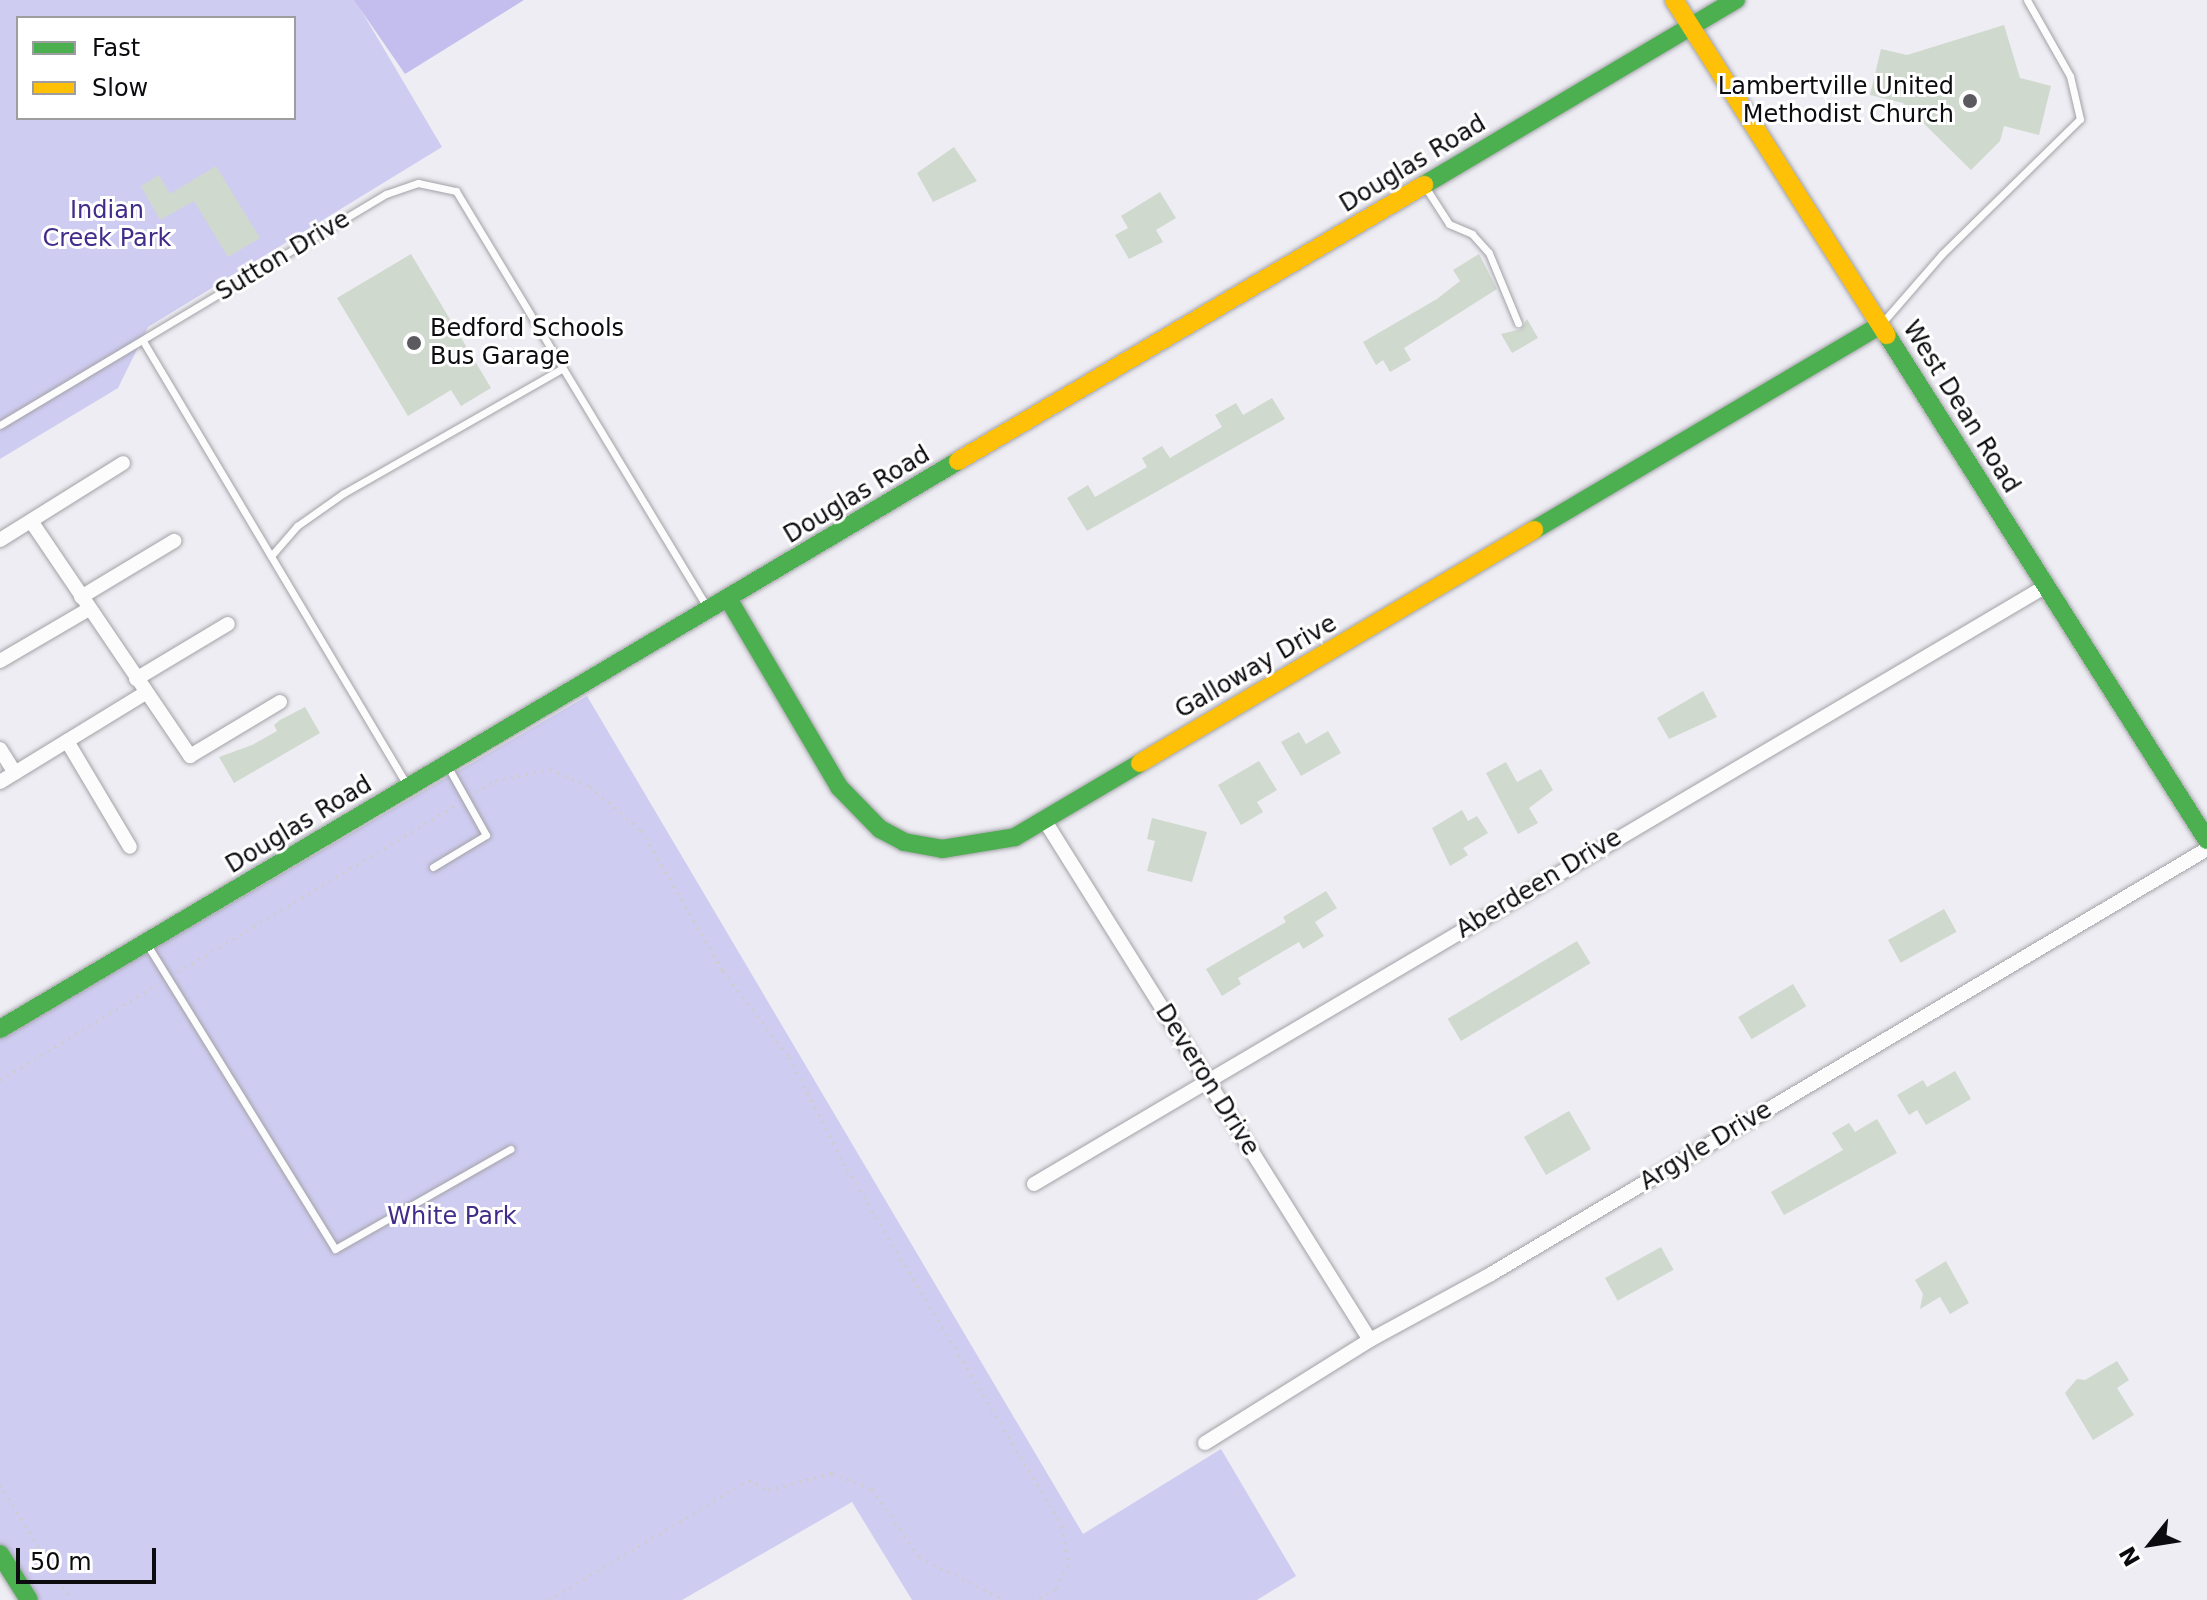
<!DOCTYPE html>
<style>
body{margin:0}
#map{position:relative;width:2207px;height:1600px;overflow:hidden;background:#ededf3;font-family:"DejaVu Sans",sans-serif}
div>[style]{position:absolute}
.green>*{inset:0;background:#cfccf1}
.forest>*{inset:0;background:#c4beee}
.building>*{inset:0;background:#d0d9cd;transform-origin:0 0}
.path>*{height:3px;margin-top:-1.5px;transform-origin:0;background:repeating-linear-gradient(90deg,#cdcdce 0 2px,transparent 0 8px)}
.roads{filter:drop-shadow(0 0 2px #a2a2a7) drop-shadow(0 0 2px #a2a2a7)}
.lane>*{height:7px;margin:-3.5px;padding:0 3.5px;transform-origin:3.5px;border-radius:3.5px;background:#fcfcfd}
.street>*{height:14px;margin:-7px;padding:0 7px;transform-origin:7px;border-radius:7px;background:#fcfcfd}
.fast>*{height:18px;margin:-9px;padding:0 9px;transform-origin:9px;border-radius:9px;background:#4caf50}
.slow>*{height:18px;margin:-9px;padding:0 9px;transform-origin:9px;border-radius:9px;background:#ffc107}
.dots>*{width:22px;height:22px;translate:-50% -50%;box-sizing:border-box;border:4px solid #fff;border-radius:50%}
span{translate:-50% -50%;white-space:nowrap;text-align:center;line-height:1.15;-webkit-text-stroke:6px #fff;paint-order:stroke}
.poi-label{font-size:24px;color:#0c0b0f}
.right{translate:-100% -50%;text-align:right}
.left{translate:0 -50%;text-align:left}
.street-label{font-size:24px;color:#0c0b0f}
.park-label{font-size:24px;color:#422c89}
.legend{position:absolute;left:16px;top:16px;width:280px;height:104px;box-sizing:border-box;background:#fff;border:2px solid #9e9d9f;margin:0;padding:10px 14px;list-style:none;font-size:24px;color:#0c0b0f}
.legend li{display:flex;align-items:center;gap:16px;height:40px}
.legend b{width:40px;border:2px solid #9e9d9f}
.north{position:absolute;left:2111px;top:1504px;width:80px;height:80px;-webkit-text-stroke:6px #fff;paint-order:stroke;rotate:240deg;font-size:22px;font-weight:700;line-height:32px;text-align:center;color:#0c0b0f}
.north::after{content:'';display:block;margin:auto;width:28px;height:36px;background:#0c0b0f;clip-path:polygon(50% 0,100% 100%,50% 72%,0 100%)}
.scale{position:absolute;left:16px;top:1548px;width:140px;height:36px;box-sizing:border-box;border:4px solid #0c0b0f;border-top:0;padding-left:10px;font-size:24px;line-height:28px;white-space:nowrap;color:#0c0b0f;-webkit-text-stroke:6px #fff;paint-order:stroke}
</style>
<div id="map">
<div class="green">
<i style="clip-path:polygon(evenodd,0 0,355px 0,442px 147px,148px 327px,118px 388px,0 459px,0 0,18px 18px,294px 18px,294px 118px,18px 118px,18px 18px)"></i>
<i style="clip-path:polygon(587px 696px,1083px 1534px,1221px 1449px,1296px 1576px,1257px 1600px,912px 1600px,852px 1502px,682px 1600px,29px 1600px,0 1554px,0 1038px)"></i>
</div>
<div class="forest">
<i style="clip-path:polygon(354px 0,524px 0,405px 74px)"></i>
</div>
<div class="building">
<i style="clip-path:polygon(2004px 25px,2020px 78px,2051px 86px,2039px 135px,2004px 126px,2000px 141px,1971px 170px,1903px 103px,1870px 95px,1881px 49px,1907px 55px)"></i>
<i style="clip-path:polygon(954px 147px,977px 181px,933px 202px,917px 173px)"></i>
<i style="clip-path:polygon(216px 166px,260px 238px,228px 257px,194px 201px,160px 220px,141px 186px,159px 175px,170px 194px)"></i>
<i style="clip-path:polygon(1160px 192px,1176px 218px,1156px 230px,1163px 242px,1129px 259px,1115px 235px,1128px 228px,1121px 216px)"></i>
<i style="clip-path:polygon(411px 254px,491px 388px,461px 406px,451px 390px,408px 416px,337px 298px)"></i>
<i style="clip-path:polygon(1479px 254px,1497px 289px,1404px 348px,1411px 360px,1390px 372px,1383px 360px,1376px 365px,1363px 342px,1437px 299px,1460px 281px,1453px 270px)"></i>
<i style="clip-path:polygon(1527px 319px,1538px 338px,1512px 353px,1501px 334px,1521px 329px)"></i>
<i style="clip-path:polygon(1272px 398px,1285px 419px,1087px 531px,1067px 498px,1088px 485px,1095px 497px,1147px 467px,1142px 458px,1162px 446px,1170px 458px,1222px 427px,1215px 415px,1236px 403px,1243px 415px)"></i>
<i style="clip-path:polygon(1703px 691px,1717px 717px,1669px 739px,1657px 718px)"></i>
<i style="clip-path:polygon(305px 707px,320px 733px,234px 783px,219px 757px,252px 745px,277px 731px,274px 725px,280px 720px)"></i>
<i style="clip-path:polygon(1328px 731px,1341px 753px,1301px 776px,1281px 742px,1299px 732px,1306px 744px)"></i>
<i style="clip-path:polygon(1259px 761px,1277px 790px,1257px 802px,1263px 812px,1241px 825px,1218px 785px)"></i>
<i style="clip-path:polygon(1506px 762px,1517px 782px,1541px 769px,1553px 790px,1529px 808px,1538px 823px,1518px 834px,1486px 773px)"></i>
<i style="clip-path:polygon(1462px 810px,1468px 821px,1477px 816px,1488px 833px,1463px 848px,1468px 855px,1450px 866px,1432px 828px)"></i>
<i style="clip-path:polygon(1152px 818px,1207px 832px,1192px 882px,1147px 871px,1155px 841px,1147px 839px)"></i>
<i style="clip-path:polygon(1326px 891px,1337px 908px,1315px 922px,1324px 936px,1303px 949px,1299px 942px,1238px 978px,1241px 984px,1222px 996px,1206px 969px,1286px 922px,1283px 917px)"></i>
<i style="left:1944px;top:909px;width:26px;height:64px;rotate:61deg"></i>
<i style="left:1577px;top:941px;width:26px;height:151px;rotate:59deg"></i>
<i style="left:1793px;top:984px;width:26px;height:64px;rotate:59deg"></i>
<i style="clip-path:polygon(1955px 1071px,1971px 1099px,1926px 1125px,1917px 1110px,1909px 1115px,1897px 1095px,1923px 1080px,1927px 1087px)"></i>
<i style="left:1569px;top:1111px;width:44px;height:52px;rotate:60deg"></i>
<i style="clip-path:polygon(1877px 1119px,1897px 1153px,1784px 1215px,1771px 1192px,1843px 1150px,1832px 1133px,1849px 1123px,1855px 1132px)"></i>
<i style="left:1661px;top:1247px;width:26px;height:64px;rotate:61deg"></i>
<i style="clip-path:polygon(1946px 1261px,1969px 1303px,1950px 1314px,1940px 1297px,1920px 1309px,1923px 1294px,1915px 1280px)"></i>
<i style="clip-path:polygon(2117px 1361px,2129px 1380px,2117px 1388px,2134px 1415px,2093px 1440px,2065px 1393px,2077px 1379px,2085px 1380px)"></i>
</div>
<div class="path">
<i style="left:476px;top:792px;width:22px;rotate:-30deg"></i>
<i style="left:495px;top:781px;width:56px;rotate:-12.3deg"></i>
<i style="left:550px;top:769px;width:43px;rotate:23deg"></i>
<i style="left:590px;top:786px;width:67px;rotate:40.8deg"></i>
<i style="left:641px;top:830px;width:163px;rotate:59.8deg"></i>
<i style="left:723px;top:971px;width:108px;rotate:52.5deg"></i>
<i style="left:789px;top:1057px;width:126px;rotate:62.6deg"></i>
<i style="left:847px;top:1169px;width:417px;rotate:58.9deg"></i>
<i style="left:1062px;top:1526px;width:39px;rotate:81deg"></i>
<i style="left:1068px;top:1565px;width:27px;rotate:118deg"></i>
<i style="left:1055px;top:1589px;width:23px;rotate:151deg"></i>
<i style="left:178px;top:972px;width:324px;rotate:-31deg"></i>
<i style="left:0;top:1080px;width:185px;rotate:-31.3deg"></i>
<i style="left:0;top:1484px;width:136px;rotate:58.5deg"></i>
<i style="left:549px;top:1600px;width:233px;rotate:-31deg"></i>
<i style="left:749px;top:1480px;width:21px;rotate:28deg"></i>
<i style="left:768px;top:1490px;width:66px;rotate:-14.9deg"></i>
<i style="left:832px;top:1473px;width:43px;rotate:21.8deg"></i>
<i style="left:872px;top:1489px;width:83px;rotate:55.3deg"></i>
<i style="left:919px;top:1557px;width:96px;rotate:26.6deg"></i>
</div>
<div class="roads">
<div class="lane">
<i style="left:1424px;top:185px;width:46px;rotate:57.3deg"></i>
<i style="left:1449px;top:224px;width:25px;rotate:23deg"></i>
<i style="left:1472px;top:234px;width:25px;rotate:48deg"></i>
<i style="left:1489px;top:253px;width:76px;rotate:67.5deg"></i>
<i style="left:1882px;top:323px;width:91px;rotate:-49deg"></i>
<i style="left:1942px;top:254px;width:193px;rotate:-44.4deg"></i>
<i style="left:2080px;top:119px;width:44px;rotate:-103.1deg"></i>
<i style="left:2070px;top:76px;width:87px;rotate:-119.5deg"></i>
<i style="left:143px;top:341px;width:517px;rotate:59.26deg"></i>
<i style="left:0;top:425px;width:450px;rotate:-30.9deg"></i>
<i style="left:386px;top:194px;width:34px;rotate:-19deg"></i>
<i style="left:418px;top:183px;width:39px;rotate:12deg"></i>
<i style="left:456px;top:191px;width:484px;rotate:58.9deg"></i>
<i style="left:271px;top:556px;width:40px;rotate:-49deg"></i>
<i style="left:297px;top:526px;width:57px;rotate:-35.1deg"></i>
<i style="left:344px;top:493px;width:250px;rotate:-29.7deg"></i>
<i style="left:433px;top:867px;width:62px;rotate:-31.1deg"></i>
<i style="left:486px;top:835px;width:78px;rotate:-119.2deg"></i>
<i style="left:148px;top:946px;width:356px;rotate:58.3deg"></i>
<i style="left:335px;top:1249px;width:202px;rotate:-29.7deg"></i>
</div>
<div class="street">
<i style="left:31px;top:521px;width:284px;rotate:55.9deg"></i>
<i style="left:190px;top:756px;width:105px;rotate:-31deg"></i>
<i style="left:0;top:540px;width:145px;rotate:-32deg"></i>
<i style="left:81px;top:597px;width:109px;rotate:-31.1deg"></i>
<i style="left:0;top:661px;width:103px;rotate:-30.3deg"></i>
<i style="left:136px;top:679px;width:107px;rotate:-30.9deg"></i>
<i style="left:67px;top:741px;width:123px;rotate:59.3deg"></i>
<i style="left:0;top:749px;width:28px;rotate:58deg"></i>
<i style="left:0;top:782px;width:170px;rotate:-31.5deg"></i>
<i style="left:1045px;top:821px;width:612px;rotate:57.95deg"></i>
<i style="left:1034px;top:1184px;width:1175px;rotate:-30.58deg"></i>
<i style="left:1205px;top:1443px;width:195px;rotate:-32deg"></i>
<i style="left:1370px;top:1340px;width:138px;rotate:-28.6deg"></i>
<i style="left:1491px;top:1274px;width:833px;rotate:-30.69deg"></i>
</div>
<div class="fast">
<i style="left:1424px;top:185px;width:363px;rotate:-30.7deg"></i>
<i style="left:1887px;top:335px;width:598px;rotate:57.64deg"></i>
<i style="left:1534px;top:530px;width:402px;rotate:-30.6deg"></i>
<i style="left:729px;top:600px;width:217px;rotate:59.5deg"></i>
<i style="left:839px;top:787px;width:59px;rotate:45.7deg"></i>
<i style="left:880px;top:829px;width:27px;rotate:28deg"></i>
<i style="left:904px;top:842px;width:39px;rotate:10deg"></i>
<i style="left:942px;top:849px;width:74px;rotate:-9.3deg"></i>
<i style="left:1015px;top:837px;width:145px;rotate:-30.6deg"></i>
<i style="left:0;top:1029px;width:1114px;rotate:-30.66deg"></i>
<i style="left:0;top:1554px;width:54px;rotate:57.8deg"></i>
</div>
<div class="slow">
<i style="left:1674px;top:0;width:397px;rotate:57.6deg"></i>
<i style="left:958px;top:461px;width:542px;rotate:-30.64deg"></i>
<i style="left:1140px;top:763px;width:458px;rotate:-30.6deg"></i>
</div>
</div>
<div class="dots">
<i style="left:1970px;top:101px;background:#5b5a5f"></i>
<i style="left:414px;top:343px;background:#5b5a5f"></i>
</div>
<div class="poi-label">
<span class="right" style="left:1954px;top:101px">Lambertville United<br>Methodist Church</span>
<span class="left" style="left:430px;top:343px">Bedford Schools<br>Bus Garage</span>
</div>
<div class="street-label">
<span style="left:1413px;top:164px;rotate:-31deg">Douglas Road</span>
<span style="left:283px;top:256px;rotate:-31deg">Sutton Drive</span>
<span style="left:1961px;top:407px;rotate:58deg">West Dean Road</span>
<span style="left:857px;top:495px;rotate:-31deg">Douglas Road</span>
<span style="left:1256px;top:667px;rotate:-30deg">Galloway Drive</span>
<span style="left:299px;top:825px;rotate:-31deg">Douglas Road</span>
<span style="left:1539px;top:884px;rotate:-31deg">Aberdeen Drive</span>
<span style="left:1207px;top:1080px;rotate:58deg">Deveron Drive</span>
<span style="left:1706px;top:1146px;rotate:-31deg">Argyle Drive</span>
</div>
<div class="park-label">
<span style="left:107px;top:225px">Indian<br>Creek Park</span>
<span style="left:452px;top:1217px">White Park</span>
</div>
<ul class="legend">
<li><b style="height:10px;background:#4caf50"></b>Fast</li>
<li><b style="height:10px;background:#ffc107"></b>Slow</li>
</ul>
<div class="north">N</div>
<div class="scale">50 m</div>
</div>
